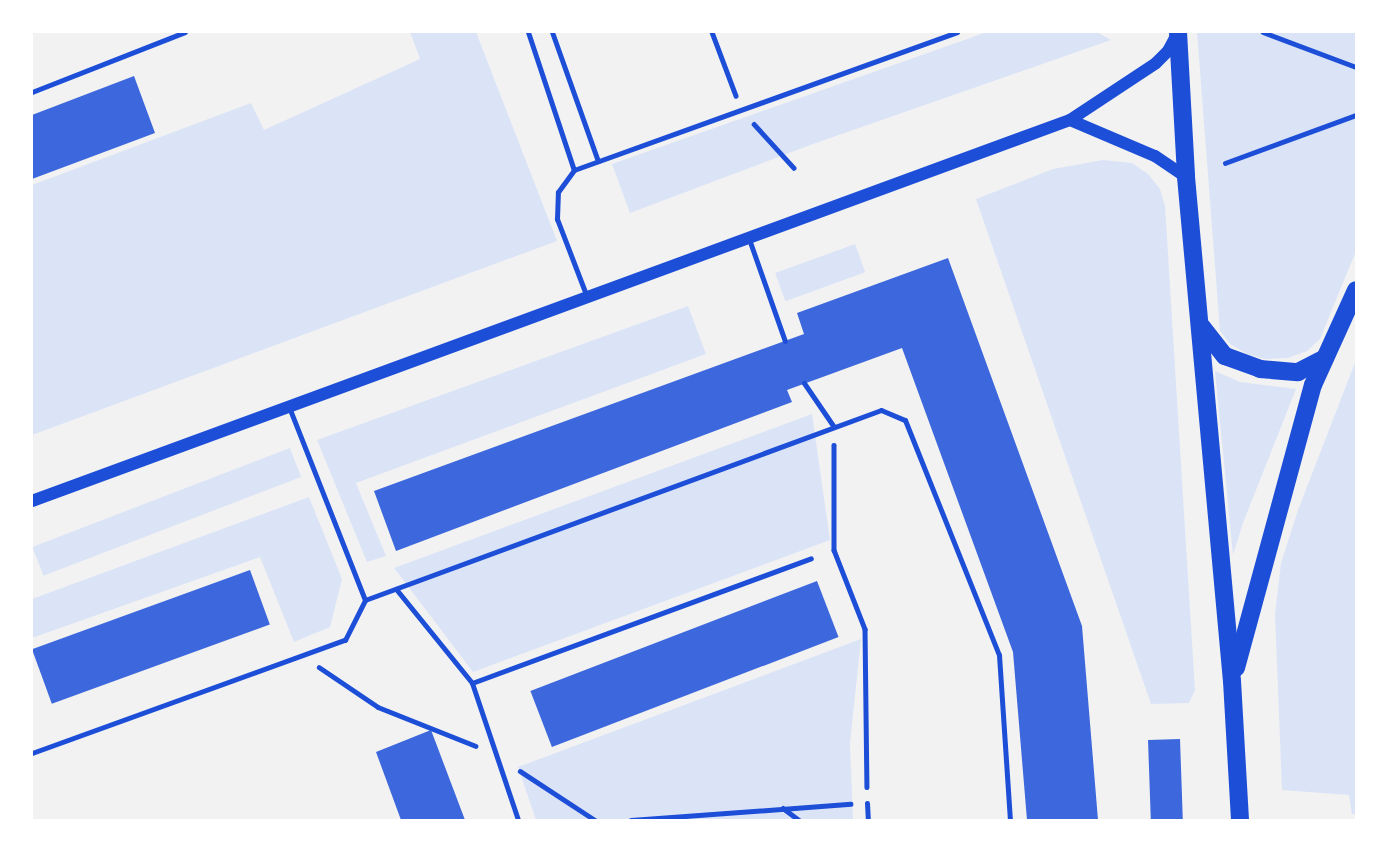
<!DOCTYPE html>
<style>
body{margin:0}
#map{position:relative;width:1388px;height:852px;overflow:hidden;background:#f2f2f2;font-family:Spectral,serif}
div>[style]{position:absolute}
.green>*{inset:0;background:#dbe4f7;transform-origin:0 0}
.building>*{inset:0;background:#3d67dc;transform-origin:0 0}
.path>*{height:4.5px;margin:-2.25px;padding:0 2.25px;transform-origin:2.25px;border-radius:2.25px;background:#1d4ed8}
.service>*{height:5px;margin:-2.5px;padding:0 2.5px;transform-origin:2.5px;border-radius:2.5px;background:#1d4ed8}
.tertiary>*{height:12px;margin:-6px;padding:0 6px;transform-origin:6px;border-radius:6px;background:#1d4ed8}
.primary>*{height:18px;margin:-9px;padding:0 9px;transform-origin:9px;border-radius:9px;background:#1d4ed8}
span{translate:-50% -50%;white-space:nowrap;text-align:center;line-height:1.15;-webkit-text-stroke:7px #fff;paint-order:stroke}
.frame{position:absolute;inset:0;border:33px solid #fff;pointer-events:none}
</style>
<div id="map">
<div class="green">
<i style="clip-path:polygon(410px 32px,476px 32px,557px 241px,32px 435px,32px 185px,251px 103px,264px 130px,420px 59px)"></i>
<i style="clip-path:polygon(987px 32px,1097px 32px,1111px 40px,813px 144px,630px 213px,612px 164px)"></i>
<i style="clip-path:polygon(1197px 32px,1356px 32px,1356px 251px,1320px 339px,1307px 351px,1288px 358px,1265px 359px,1247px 354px,1230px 344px,1220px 331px)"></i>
<i style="clip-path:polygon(1103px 160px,1132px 163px,1148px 174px,1160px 189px,1165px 206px,1195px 690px,1189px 703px,1151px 704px,976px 199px,1053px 169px)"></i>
<i style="left:855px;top:244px;width:30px;height:85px;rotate:70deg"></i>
<i style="clip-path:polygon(688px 306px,706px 354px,356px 483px,386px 556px,367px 562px,317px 440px)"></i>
<i style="clip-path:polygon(1356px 360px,1356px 814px,1352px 814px,1349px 795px,1282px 790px,1275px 614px,1281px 563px,1298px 510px)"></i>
<i style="clip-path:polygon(1215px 371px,1240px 382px,1296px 389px,1243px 523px,1233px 555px)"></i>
<i style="clip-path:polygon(812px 414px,830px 540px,473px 672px,394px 568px)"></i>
<i style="left:290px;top:448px;width:31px;height:276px;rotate:69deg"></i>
<i style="clip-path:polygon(309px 497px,342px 579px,330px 627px,294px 642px,260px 557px,32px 638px,32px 599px)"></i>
<i style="clip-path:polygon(861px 639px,850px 743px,853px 820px,536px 820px,518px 767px)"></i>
</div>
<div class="building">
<i style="clip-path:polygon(134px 76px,155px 133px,32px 179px,32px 115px)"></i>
<i style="clip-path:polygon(948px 258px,1082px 626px,1098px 820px,1027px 820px,1013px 652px,902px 348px,787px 390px,792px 402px,396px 551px,374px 491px,804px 334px,797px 313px)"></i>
<i style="left:250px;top:570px;width:58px;height:232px;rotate:70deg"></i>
<i style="left:817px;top:581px;width:60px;height:307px;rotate:69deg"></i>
<i style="clip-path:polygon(431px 730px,465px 820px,401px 820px,376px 752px)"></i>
<i style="left:1180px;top:739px;width:81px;height:32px;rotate:88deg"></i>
</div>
<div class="path">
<i style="left:712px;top:32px;width:68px;rotate:69.4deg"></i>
<i style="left:1263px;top:32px;width:99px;rotate:20.6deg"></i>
<i style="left:754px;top:124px;width:59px;rotate:47.7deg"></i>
<i style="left:1225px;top:163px;width:140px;rotate:-20.1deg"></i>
<i style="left:834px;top:445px;width:105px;rotate:90deg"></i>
<i style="left:834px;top:550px;width:85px;rotate:68.6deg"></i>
<i style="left:865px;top:629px;width:158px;rotate:89.3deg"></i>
<i style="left:319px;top:667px;width:71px;rotate:34.1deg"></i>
<i style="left:378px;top:707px;width:105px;rotate:21.7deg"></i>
<i style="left:520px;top:771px;width:90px;rotate:33.2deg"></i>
<i style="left:783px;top:808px;width:20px;rotate:37deg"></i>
<i style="left:631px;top:820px;width:220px;rotate:-4.2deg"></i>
</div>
<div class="service">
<i style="left:528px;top:32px;width:145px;rotate:71.6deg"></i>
<i style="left:552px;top:32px;width:137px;rotate:70.4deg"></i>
<i style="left:32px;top:92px;width:164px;rotate:-21.4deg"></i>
<i style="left:749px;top:239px;width:108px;rotate:70.6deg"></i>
<i style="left:587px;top:297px;width:84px;rotate:-111deg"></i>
<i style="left:557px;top:219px;width:27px;rotate:-88deg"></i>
<i style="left:558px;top:192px;width:27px;rotate:-54deg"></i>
<i style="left:574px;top:170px;width:407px;rotate:-19.8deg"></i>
<i style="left:804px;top:383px;width:53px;rotate:55.7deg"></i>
<i style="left:396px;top:589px;width:121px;rotate:51deg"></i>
<i style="left:472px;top:683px;width:145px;rotate:71.4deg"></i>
<i style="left:365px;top:600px;width:550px;rotate:-20.21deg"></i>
<i style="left:881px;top:410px;width:26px;rotate:23deg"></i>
<i style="left:905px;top:420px;width:253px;rotate:68.2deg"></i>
<i style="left:999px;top:655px;width:165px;rotate:86.2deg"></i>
<i style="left:472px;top:683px;width:361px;rotate:-20.2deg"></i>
<i style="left:32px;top:753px;width:333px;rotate:-19.9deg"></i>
<i style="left:345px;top:640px;width:45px;rotate:-63.4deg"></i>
<i style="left:365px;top:600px;width:207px;rotate:-111.5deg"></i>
<i style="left:867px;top:803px;width:17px;rotate:87deg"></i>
</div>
<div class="tertiary">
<i style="left:1070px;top:120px;width:92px;rotate:23deg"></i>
<i style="left:1155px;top:156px;width:37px;rotate:34deg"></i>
<i style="left:32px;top:501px;width:1106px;rotate:-20.16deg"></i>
<i style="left:1070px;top:120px;width:103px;rotate:-33.5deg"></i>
<i style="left:1156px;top:63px;width:17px;rotate:-45deg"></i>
<i style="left:1168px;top:51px;width:21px;rotate:-62deg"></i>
</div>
<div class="primary">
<i style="left:1178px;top:32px;width:145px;rotate:86.8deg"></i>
<i style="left:1186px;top:177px;width:506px;rotate:84.79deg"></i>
<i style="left:1232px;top:681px;width:139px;rotate:86.7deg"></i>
<i style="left:1202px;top:327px;width:37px;rotate:52deg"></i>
<i style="left:1225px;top:356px;width:37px;rotate:20deg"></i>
<i style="left:1260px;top:369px;width:38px;rotate:5deg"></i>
<i style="left:1298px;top:372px;width:30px;rotate:-27deg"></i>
<i style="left:1236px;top:668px;width:293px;rotate:-74.8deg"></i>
<i style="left:1313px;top:385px;width:104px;rotate:-65.6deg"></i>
</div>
<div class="frame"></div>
</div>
